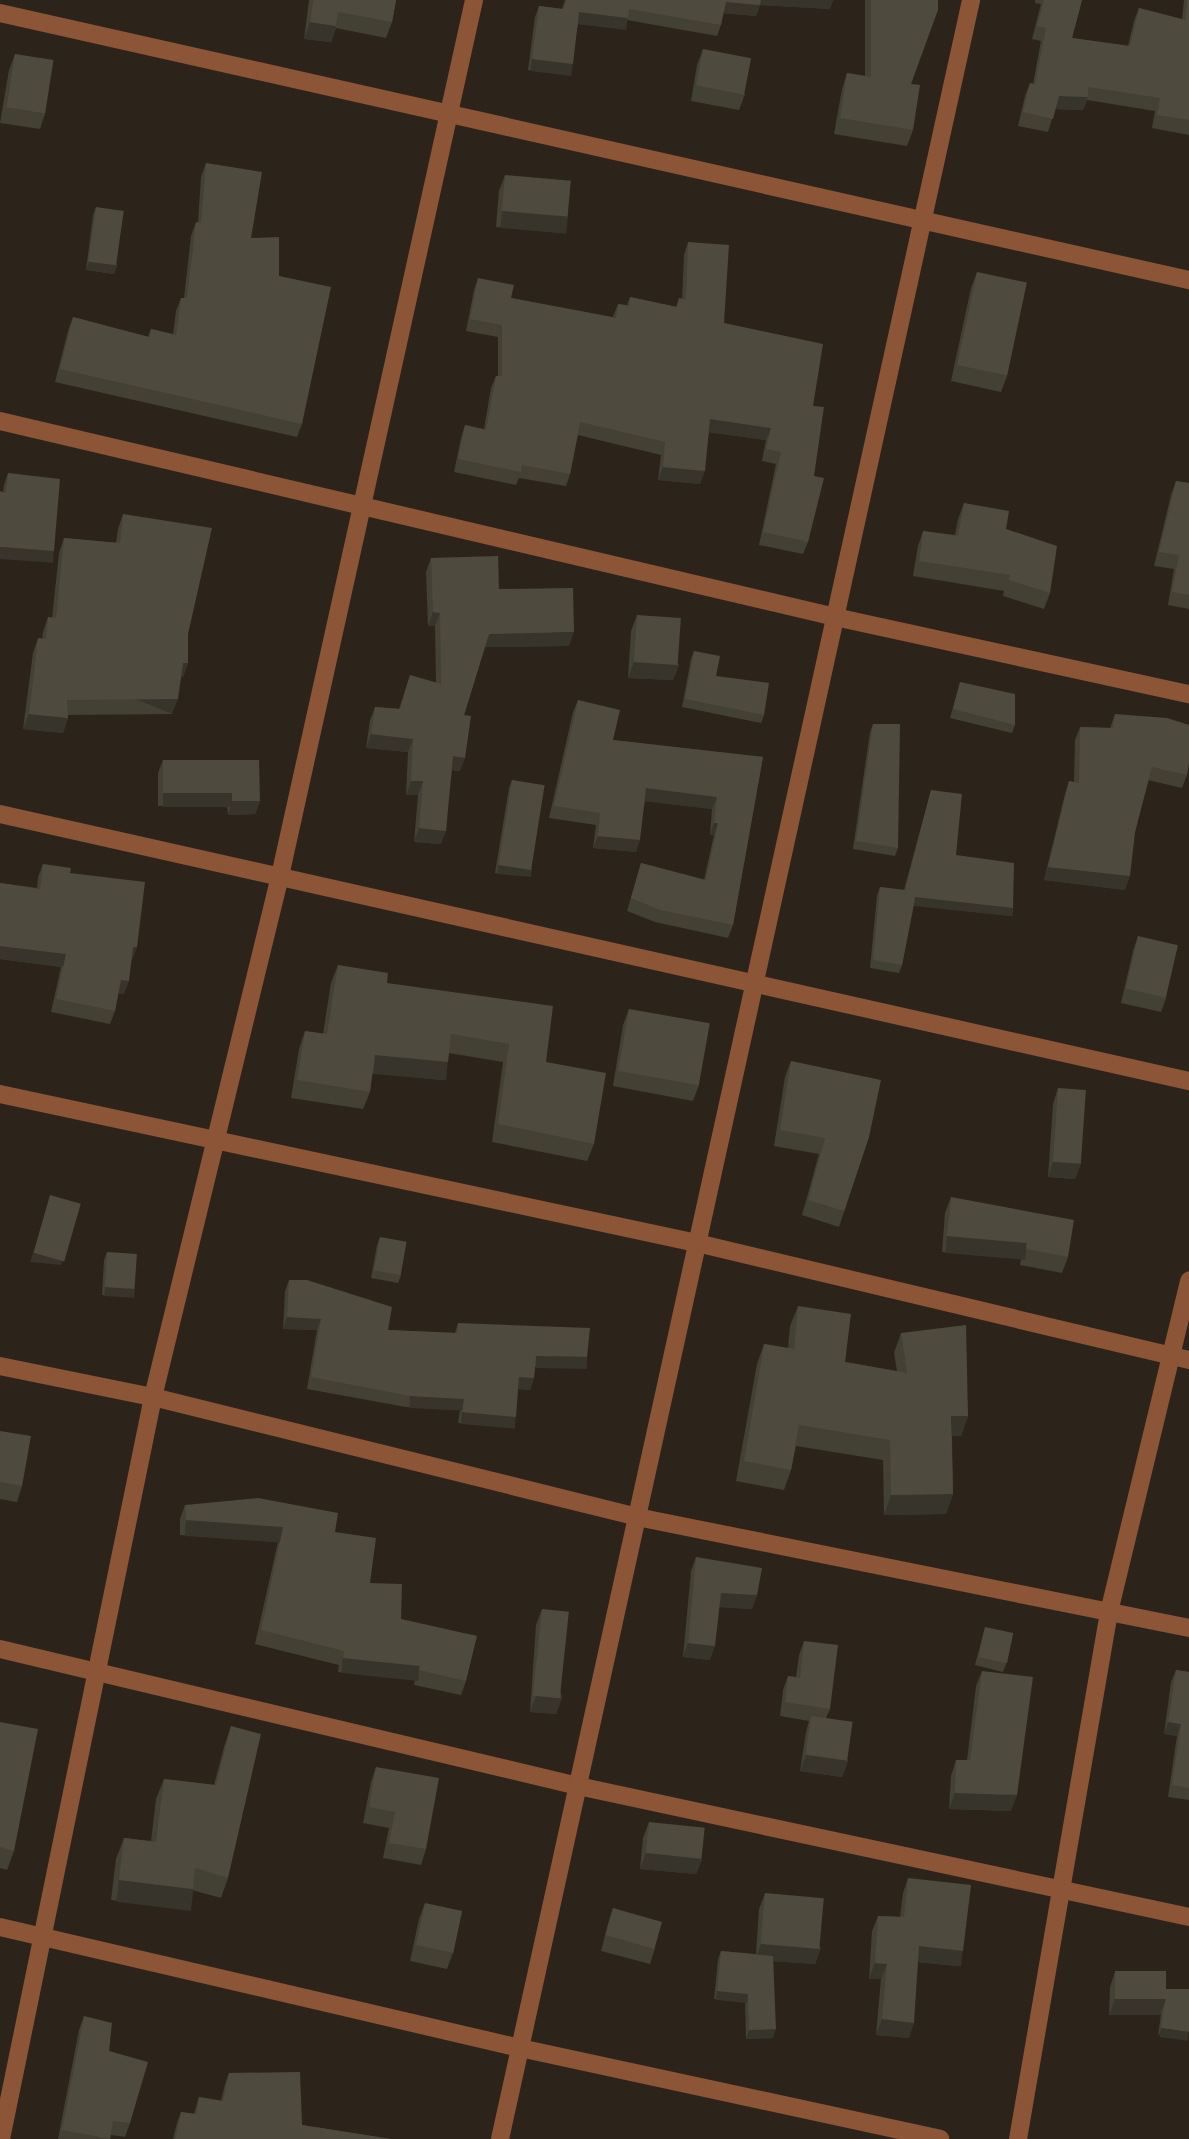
<!DOCTYPE html>
<style>
body{margin:0}
#map{position:relative;width:1189px;height:2139px;overflow:hidden;background:#2c241a;font-family:"Work Sans",sans-serif}
div>[style]{position:absolute}
.minor>*{height:18px;margin:-9px;padding:0 9px;transform-origin:9px;border-radius:9px;background:#8c5537}
.wall>*{inset:0;background:#434034}
.shaded-wall>*{inset:0;background:#37342b;transform-origin:0 0}
.building>*{inset:0;background:#4e4a3d;transform-origin:0 0}
span{translate:-50% -50%;white-space:nowrap;text-align:center;line-height:1.15;-webkit-text-stroke:6px #221a10;paint-order:stroke}
</style>
<div id="map">
<div class="minor">
<i style="left:0;top:13px;width:1219px;rotate:12.66deg"></i>
<i style="left:0;top:421px;width:858px;rotate:13.21deg"></i>
<i style="left:835px;top:617px;width:362px;rotate:12.3deg"></i>
<i style="left:0;top:814px;width:1219px;rotate:12.66deg"></i>
<i style="left:0;top:1094px;width:713px;rotate:12.07deg"></i>
<i style="left:697px;top:1243px;width:506px;rotate:13.38deg"></i>
<i style="left:0;top:1366px;width:156px;rotate:11.5deg"></i>
<i style="left:153px;top:1397px;width:499px;rotate:13.9deg"></i>
<i style="left:637px;top:1517px;width:563px;rotate:11.37deg"></i>
<i style="left:0;top:1649px;width:594px;rotate:13.33deg"></i>
<i style="left:578px;top:1786px;width:625px;rotate:12.1deg"></i>
<i style="left:0;top:1927px;width:534px;rotate:13.1deg"></i>
<i style="left:520px;top:2048px;width:430px;rotate:12.2deg"></i>
<i style="left:1px;top:2139px;width:757px;rotate:-78.42deg"></i>
<i style="left:153px;top:1397px;width:536px;rotate:-76.3deg"></i>
<i style="left:280px;top:876px;width:897px;rotate:-77.51deg"></i>
<i style="left:500px;top:2139px;width:2190px;rotate:-77.58deg"></i>
<i style="left:1018px;top:2139px;width:535px;rotate:-80.2deg"></i>
<i style="left:1109px;top:1612px;width:341px;rotate:-76.4deg"></i>
</div>
<div class="wall">
<i style="clip-path:polygon(309px 0,396px 0,392px 22px,386px 38px,336px 28px,331px 42px,304px 39px)"></i>
<i style="clip-path:polygon(565px 0,833px 0,830px 9px,760px 5px,756px 16px,723px 13px,721px 25px,717px 36px,627px 20px,624px 29px,578px 24px,569px 75px,528px 70px,535px 17px,539px 6px,562px 9px)"></i>
<i style="clip-path:polygon(865px 0,938px 0,911px 84px,913px 130px,907px 146px,834px 134px,842px 89px,847px 73px,865px 76px)"></i>
<i style="clip-path:polygon(1035px 0,1082px 0,1072px 38px,1128px 46px,1134px 21px,1139px 8px,1182px 19px,1184px 0,1189px 0,1189px 135px,1152px 128px,1155px 111px,1087px 100px,1083px 110px,1055px 109px,1048px 132px,1018px 126px,1025px 96px,1030px 83px,1033px 84px,1041px 41px,1032px 39px,1041px 4px,1035px 3px)"></i>
<i style="clip-path:polygon(703px 49px,745px 94px,739px 110px,691px 101px,697px 65px)"></i>
<i style="clip-path:polygon(15px 54px,45px 114px,40px 129px,0 123px,9px 70px)"></i>
<i style="clip-path:polygon(206px 163px,251px 238px,279px 276px,302px 424px,297px 437px,55px 382px,68px 331px,73px 317px,148px 337px,151px 329px,173px 334px,176px 311px,181px 298px,184px 298px,191px 236px,196px 222px,198px 223px,201px 177px)"></i>
<i style="clip-path:polygon(505px 175px,568px 217px,562px 233px,496px 227px,499px 191px)"></i>
<i style="clip-path:polygon(96px 207px,117px 265px,114px 274px,86px 270px,93px 215px)"></i>
<i style="clip-path:polygon(688px 242px,724px 323px,813px 406px,814px 476px,808px 542px,803px 554px,759px 545px,776px 464px,762px 461px,766px 440px,709px 432px,700px 484px,658px 480px,661px 455px,578px 435px,570px 474px,566px 486px,519px 478px,516px 485px,454px 472px,461px 438px,465px 425px,484px 429px,491px 388px,496px 376px,498px 376px,498px 337px,466px 331px,474px 290px,478px 278px,511px 298px,613px 317px,618px 304px,627px 305px,630px 297px,676px 307px,679px 298px,682px 299px,684px 255px)"></i>
<i style="clip-path:polygon(977px 272px,1007px 376px,1001px 392px,951px 381px,971px 288px)"></i>
<i style="clip-path:polygon(8px 473px,54px 551px,50px 562px,3px 492px,4px 485px)"></i>
<i style="clip-path:polygon(1176px 481px,1189px 483px,1189px 609px,1168px 605px,1174px 569px,1154px 566px,1171px 495px)"></i>
<i style="clip-path:polygon(964px 503px,1006px 529px,1050px 593px,1044px 609px,1003px 596px,1004px 591px,913px 576px,918px 546px,923px 531px,955px 535px,958px 519px)"></i>
<i style="clip-path:polygon(123px 514px,188px 634px,188px 663px,183px 677px,181px 677px,172px 714px,68px 715px,68px 718px,63px 733px,23px 729px,33px 653px,38px 638px,42px 639px,43px 632px,48px 617px,52px 618px,59px 553px,64px 538px,116px 543px,118px 529px)"></i>
<i style="clip-path:polygon(431px 558px,499px 589px,569px 646px,485px 647px,464px 715px,460px 771px,452px 770px,441px 844px,414px 842px,418px 795px,406px 795px,408px 752px,366px 748px,370px 720px,375px 707px,399px 709px,410px 675px,436px 683px,435px 626px,428px 626px,426px 572px)"></i>
<i style="clip-path:polygon(637px 615px,679px 665px,673px 680px,628px 678px,631px 631px)"></i>
<i style="clip-path:polygon(694px 651px,716px 676px,764px 715px,761px 723px,682px 707px,691px 659px)"></i>
<i style="clip-path:polygon(960px 682px,1015px 725px,1012px 733px,950px 718px)"></i>
<i style="clip-path:polygon(578px 700px,613px 740px,763px 757px,733px 925px,728px 938px,655px 922px,627px 911px,641px 863px,704px 880px,714px 835px,710px 835px,712px 809px,645px 801px,636px 852px,593px 848px,596px 825px,549px 818px,573px 712px)"></i>
<i style="clip-path:polygon(1115px 714px,1187px 775px,1182px 788px,1148px 780px,1135px 832px,1125px 890px,1044px 880px,1065px 794px,1069px 781px,1074px 782px,1075px 740px,1080px 727px,1110px 728px)"></i>
<i style="clip-path:polygon(873px 724px,898px 848px,895px 856px,853px 849px,870px 732px)"></i>
<i style="clip-path:polygon(163px 760px,260px 801px,255px 814px,228px 815px,227px 806px,158px 806px,158px 773px)"></i>
<i style="clip-path:polygon(512px 780px,529px 876px,495px 873px,509px 788px)"></i>
<i style="clip-path:polygon(931px 790px,956px 855px,1013px 908px,1010px 916px,914px 905px,902px 965px,899px 973px,870px 968px,877px 895px,880px 887px,904px 890px)"></i>
<i style="clip-path:polygon(43px 864px,70px 873px,132px 960px,131px 960px,124px 994px,118px 994px,115px 1011px,110px 1024px,51px 1012px,61px 967px,0 959px,0 883px,37px 888px,38px 877px)"></i>
<i style="clip-path:polygon(1138px 936px,1166px 998px,1161px 1012px,1121px 1003px,1133px 951px)"></i>
<i style="clip-path:polygon(338px 965px,387px 983px,546px 1062px,594px 1144px,587px 1161px,492px 1142px,503px 1062px,449px 1053px,442px 1080px,372px 1073px,370px 1092px,363px 1109px,291px 1098px,299px 1049px,305px 1031px,323px 1034px,331px 983px)"></i>
<i style="clip-path:polygon(629px 1009px,699px 1085px,693px 1101px,613px 1086px,623px 1025px)"></i>
<i style="clip-path:polygon(791px 1061px,869px 1137px,839px 1227px,802px 1215px,819px 1154px,774px 1146px,785px 1077px)"></i>
<i style="clip-path:polygon(1058px 1088px,1081px 1163px,1075px 1179px,1048px 1177px,1053px 1104px)"></i>
<i style="clip-path:polygon(951px 1197px,1068px 1257px,1062px 1273px,1020px 1265px,1021px 1259px,942px 1252px,945px 1213px)"></i>
<i style="clip-path:polygon(380px 1237px,401px 1275px,398px 1283px,371px 1278px,377px 1245px)"></i>
<i style="clip-path:polygon(107px 1252px,133px 1297px,102px 1295px,104px 1260px)"></i>
<i style="clip-path:polygon(289px 1280px,388px 1330px,455px 1333px,458px 1323px,583px 1368px,535px 1367px,534px 1378px,530px 1390px,518px 1389px,512px 1428px,458px 1423px,460px 1410px,406px 1407px,307px 1389px,317px 1330px,283px 1329px,285px 1291px)"></i>
<i style="clip-path:polygon(798px 1306px,845px 1362px,897px 1371px,894px 1353px,901px 1333px,968px 1416px,961px 1436px,952px 1436px,953px 1494px,946px 1514px,884px 1515px,883px 1460px,796px 1446px,791px 1470px,784px 1490px,736px 1481px,757px 1364px,764px 1344px,788px 1348px,790px 1326px)"></i>
<i style="clip-path:polygon(0 1431px,22px 1486px,17px 1502px,0 1499px)"></i>
<i style="clip-path:polygon(185px 1505px,335px 1532px,370px 1583px,401px 1619px,466px 1681px,461px 1695px,414px 1685px,415px 1680px,338px 1672px,339px 1665px,255px 1644px,278px 1542px,180px 1535px,180px 1519px)"></i>
<i style="clip-path:polygon(696px 1557px,757px 1595px,752px 1609px,719px 1607px,710px 1660px,683px 1657px,691px 1571px)"></i>
<i style="clip-path:polygon(542px 1609px,562px 1698px,556px 1714px,530px 1712px,536px 1625px)"></i>
<i style="clip-path:polygon(985px 1627px,1006px 1664px,1003px 1672px,975px 1665px)"></i>
<i style="clip-path:polygon(804px 1641px,830px 1709px,826px 1718px,848px 1761px,842px 1777px,800px 1771px,806px 1732px,809px 1721px,780px 1716px,783px 1690px,788px 1676px,796px 1677px,799px 1655px)"></i>
<i style="clip-path:polygon(1176px 1670px,1189px 1672px,1189px 1800px,1168px 1797px,1177px 1736px,1164px 1734px,1171px 1682px)"></i>
<i style="clip-path:polygon(982px 1671px,1011px 1811px,949px 1809px,951px 1776px,956px 1760px,967px 1760px,976px 1686px)"></i>
<i style="clip-path:polygon(0 1722px,14px 1851px,7px 1870px,0 1868px)"></i>
<i style="clip-path:polygon(231px 1726px,228px 1878px,221px 1898px,192px 1890px,185px 1909px,111px 1900px,116px 1859px,124px 1838px,151px 1841px,156px 1799px,164px 1779px,214px 1785px,224px 1747px)"></i>
<i style="clip-path:polygon(376px 1767px,426px 1849px,421px 1865px,383px 1858px,389px 1828px,363px 1823px,371px 1782px)"></i>
<i style="clip-path:polygon(649px 1822px,702px 1859px,696px 1874px,640px 1869px,643px 1838px)"></i>
<i style="clip-path:polygon(908px 1878px,958px 1966px,918px 1962px,909px 2038px,876px 2035px,881px 1979px,869px 1979px,872px 1931px,878px 1916px,900px 1917px,903px 1893px)"></i>
<i style="clip-path:polygon(765px 1893px,821px 1948px,815px 1964px,773px 1961px,773px 2038px,746px 2039px,745px 2002px,714px 1999px,718px 1959px,721px 1951px,756px 1954px,759px 1909px)"></i>
<i style="clip-path:polygon(425px 1903px,453px 1953px,447px 1969px,410px 1961px,419px 1919px)"></i>
<i style="clip-path:polygon(613px 1908px,655px 1948px,650px 1964px,601px 1951px,608px 1924px)"></i>
<i style="clip-path:polygon(1115px 1972px,1166px 1989px,1189px 1989px,1158px 2036px,1161px 2014px,1109px 2015px,1110px 1987px)"></i>
<i style="clip-path:polygon(84px 2016px,109px 2051px,130px 2123px,125px 2137px,111px 2135px,110px 2139px,58px 2139px,79px 2030px)"></i>
<i style="clip-path:polygon(229px 2073px,302px 2125px,391px 2139px,173px 2139px,177px 2123px,181px 2112px,194px 2114px,199px 2097px,221px 2101px,225px 2084px)"></i>
</div>
<div class="shaded-wall">
<i style="clip-path:polygon(759px 0,833px 0,830px 9px,757px 5px)"></i>
<i style="clip-path:polygon(726px 2px,760px 5px,756px 16px,722px 13px)"></i>
<i style="left:579px;top:12px;width:49px;height:12px;rotate:7deg"></i>
<i style="clip-path:polygon(310px 22px,336px 26px,331px 42px,304px 39px)"></i>
<i style="left:532px;top:59px;width:41px;height:12px;rotate:7deg"></i>
<i style="clip-path:polygon(1059px 96px,1088px 97px,1083px 110px,1054px 109px)"></i>
<i style="left:502px;top:211px;width:66px;height:17px;rotate:5deg"></i>
<i style="clip-path:polygon(89px 262px,117px 265px,114px 274px,86px 270px)"></i>
<i style="clip-path:polygon(710px 419px,771px 428px,766px 440px,706px 432px)"></i>
<i style="clip-path:polygon(663px 467px,705px 471px,700px 484px,658px 480px)"></i>
<i style="left:0;top:547px;width:54px;height:12px;rotate:4deg"></i>
<i style="clip-path:polygon(433px 612px,440px 613px,435px 626px,428px 626px)"></i>
<i style="clip-path:polygon(574px 632px,569px 646px,484px 647px,489px 634px)"></i>
<i style="clip-path:polygon(634px 662px,679px 665px,673px 680px,628px 678px)"></i>
<i style="clip-path:polygon(183px 663px,188px 663px,183px 677px,178px 677px)"></i>
<i style="left:178px;top:699px;width:16px;height:111px;rotate:112deg"></i>
<i style="clip-path:polygon(29px 714px,68px 718px,63px 733px,23px 729px)"></i>
<i style="clip-path:polygon(371px 734px,413px 739px,408px 752px,366px 748px)"></i>
<i style="clip-path:polygon(453px 756px,465px 758px,460px 771px,448px 770px)"></i>
<i style="clip-path:polygon(411px 781px,423px 781px,418px 795px,406px 795px)"></i>
<i style="clip-path:polygon(646px 788px,717px 797px,712px 809px,642px 801px)"></i>
<i style="left:163px;top:793px;width:69px;height:14px"></i>
<i style="clip-path:polygon(232px 801px,260px 801px,255px 814px,228px 815px)"></i>
<i style="clip-path:polygon(714px 823px,718px 823px,714px 835px,710px 835px)"></i>
<i style="clip-path:polygon(419px 828px,446px 831px,441px 844px,414px 842px)"></i>
<i style="clip-path:polygon(598px 836px,640px 840px,636px 852px,593px 848px)"></i>
<i style="left:498px;top:865px;width:34px;height:9px;rotate:5deg"></i>
<i style="clip-path:polygon(1048px 867px,1130px 876px,1125px 890px,1044px 880px)"></i>
<i style="left:915px;top:897px;width:99px;height:9px;rotate:6deg"></i>
<i style="left:0;top:946px;width:66px;height:13px;rotate:7deg"></i>
<i style="clip-path:polygon(133px 947px,137px 947px,132px 960px,128px 960px)"></i>
<i style="clip-path:polygon(121px 980px,129px 981px,124px 994px,116px 994px)"></i>
<i style="left:375px;top:1055px;width:73px;height:19px;rotate:5deg"></i>
<i style="clip-path:polygon(1053px 1162px,1081px 1163px,1075px 1179px,1048px 1177px)"></i>
<i style="left:947px;top:1236px;width:80px;height:17px;rotate:5deg"></i>
<i style="clip-path:polygon(33px 1253px,64px 1257px,61px 1265px,30px 1262px)"></i>
<i style="left:105px;top:1287px;width:30px;height:9px;rotate:4deg"></i>
<i style="clip-path:polygon(287px 1317px,321px 1319px,317px 1330px,283px 1329px)"></i>
<i style="left:536px;top:1356px;width:51px;height:12px;rotate:1deg"></i>
<i style="clip-path:polygon(519px 1377px,534px 1378px,530px 1390px,515px 1388px)"></i>
<i style="left:410px;top:1396px;width:54px;height:12px;rotate:3deg"></i>
<i style="left:462px;top:1412px;width:54px;height:12px;rotate:5deg"></i>
<i style="clip-path:polygon(951px 1416px,968px 1416px,961px 1436px,944px 1436px)"></i>
<i style="clip-path:polygon(953px 1494px,946px 1514px,884px 1515px,891px 1495px)"></i>
<i style="left:186px;top:1520px;width:97px;height:16px;rotate:4deg"></i>
<i style="clip-path:polygon(721px 1593px,757px 1595px,752px 1609px,716px 1607px)"></i>
<i style="clip-path:polygon(688px 1643px,715px 1646px,710px 1660px,683px 1657px)"></i>
<i style="left:343px;top:1658px;width:77px;height:15px;rotate:6deg"></i>
<i style="clip-path:polygon(536px 1696px,562px 1698px,556px 1714px,530px 1712px)"></i>
<i style="clip-path:polygon(1168px 1722px,1181px 1724px,1177px 1736px,1164px 1734px)"></i>
<i style="clip-path:polygon(806px 1755px,848px 1761px,842px 1777px,800px 1771px)"></i>
<i style="clip-path:polygon(955px 1793px,1017px 1795px,1011px 1811px,949px 1809px)"></i>
<i style="clip-path:polygon(646px 1853px,702px 1859px,696px 1874px,640px 1869px)"></i>
<i style="left:119px;top:1880px;width:75px;height:22px;rotate:7deg"></i>
<i style="clip-path:polygon(761px 1944px,821px 1948px,815px 1964px,755px 1960px)"></i>
<i style="left:919px;top:1946px;width:44px;height:16px;rotate:6deg"></i>
<i style="clip-path:polygon(875px 1963px,887px 1964px,881px 1979px,869px 1979px)"></i>
<i style="left:717px;top:1991px;width:31px;height:9px;rotate:6deg"></i>
<i style="clip-path:polygon(1115px 1999px,1166px 1999px,1160px 2015px,1109px 2015px)"></i>
<i style="clip-path:polygon(882px 2019px,914px 2023px,909px 2038px,876px 2035px)"></i>
<i style="left:1161px;top:2028px;width:28px;height:9px;rotate:8deg"></i>
<i style="clip-path:polygon(776px 2029px,773px 2038px,746px 2039px,749px 2030px)"></i>
</div>
<div class="building">
<i style="clip-path:polygon(313px 0,396px 0,392px 22px,338px 12px,336px 26px,310px 22px)"></i>
<i style="clip-path:polygon(566px 0,761px 0,760px 5px,726px 2px,721px 25px,629px 9px,628px 18px,579px 12px,573px 64px,532px 59px,539px 6px,563px 9px)"></i>
<i style="clip-path:polygon(871px 0,938px 0,938px 10px,911px 84px,920px 85px,913px 130px,840px 118px,847px 73px,871px 77px)"></i>
<i style="clip-path:polygon(1044px 0,1082px 0,1072px 38px,1130px 46px,1139px 8px,1185px 20px,1187px 0,1189px 0,1189px 120px,1157px 115px,1160px 98px,1088px 87px,1088px 97px,1059px 96px,1053px 119px,1023px 112px,1030px 83px,1035px 84px,1046px 28px,1037px 26px)"></i>
<i style="left:703px;top:49px;width:49px;height:37px;rotate:11deg"></i>
<i style="left:15px;top:54px;width:39px;height:54px;rotate:9deg"></i>
<i style="clip-path:polygon(206px 163px,262px 172px,251px 238px,279px 237px,279px 276px,331px 287px,302px 424px,60px 369px,73px 317px,149px 337px,151px 329px,176px 335px,181px 298px,187px 298px,196px 222px,201px 223px)"></i>
<i style="left:505px;top:175px;width:66px;height:36px;rotate:5deg"></i>
<i style="left:96px;top:207px;width:28px;height:55px;rotate:8deg"></i>
<i style="clip-path:polygon(688px 242px,729px 245px,724px 323px,823px 344px,813px 406px,824px 407px,814px 476px,824px 478px,808px 542px,763px 532px,781px 452px,766px 449px,771px 428px,710px 419px,705px 471px,663px 467px,665px 442px,580px 422px,570px 474px,522px 465px,521px 472px,458px 459px,465px 425px,486px 430px,496px 376px,502px 376px,502px 325px,470px 319px,478px 278px,514px 285px,511px 298px,616px 318px,618px 304px,629px 306px,630px 297px,677px 307px,679px 298px,686px 300px)"></i>
<i style="left:977px;top:272px;width:51px;height:95px;rotate:12deg"></i>
<i style="clip-path:polygon(8px 473px,60px 479px,54px 551px,0 547px,0 491px,6px 493px)"></i>
<i style="clip-path:polygon(1176px 481px,1189px 483px,1189px 595px,1172px 592px,1179px 555px,1159px 552px)"></i>
<i style="clip-path:polygon(964px 503px,1009px 511px,1006px 529px,1057px 546px,1050px 593px,1009px 580px,1010px 575px,919px 561px,923px 531px,958px 536px)"></i>
<i style="clip-path:polygon(123px 514px,212px 528px,188px 634px,188px 663px,183px 663px,178px 699px,67px 700px,68px 718px,29px 714px,38px 638px,46px 639px,48px 617px,56px 618px,64px 538px,120px 543px)"></i>
<i style="clip-path:polygon(498px 556px,499px 589px,573px 588px,574px 632px,489px 634px,464px 715px,471px 716px,465px 758px,453px 756px,446px 831px,419px 828px,423px 781px,411px 781px,413px 739px,371px 734px,375px 707px,400px 709px,410px 675px,441px 684px,440px 613px,433px 612px,431px 558px)"></i>
<i style="left:637px;top:615px;width:44px;height:47px;rotate:4deg"></i>
<i style="clip-path:polygon(694px 651px,720px 656px,716px 676px,769px 683px,764px 715px,685px 699px)"></i>
<i style="clip-path:polygon(960px 682px,1015px 694px,1015px 725px,953px 709px)"></i>
<i style="clip-path:polygon(578px 700px,620px 710px,613px 740px,763px 757px,733px 925px,660px 910px,631px 898px,641px 863px,706px 880px,718px 823px,714px 823px,717px 797px,646px 788px,640px 840px,598px 836px,600px 813px,554px 806px)"></i>
<i style="clip-path:polygon(1115px 714px,1167px 718px,1189px 725px,1189px 763px,1187px 775px,1152px 767px,1135px 832px,1130px 876px,1048px 867px,1069px 781px,1079px 783px,1080px 727px,1113px 728px)"></i>
<i style="clip-path:polygon(873px 724px,900px 724px,898px 848px,856px 841px)"></i>
<i style="clip-path:polygon(163px 760px,259px 760px,260px 801px,232px 801px,232px 793px,163px 793px)"></i>
<i style="left:512px;top:780px;width:33px;height:86px;rotate:9deg"></i>
<i style="clip-path:polygon(931px 790px,962px 794px,956px 855px,1014px 863px,1013px 908px,915px 897px,902px 965px,873px 960px,880px 887px,905px 890px)"></i>
<i style="clip-path:polygon(43px 864px,71px 868px,70px 873px,145px 882px,137px 947px,133px 947px,129px 981px,121px 980px,115px 1011px,56px 999px,66px 954px,0 946px,0 883px,40px 889px)"></i>
<i style="left:1138px;top:936px;width:41px;height:54px;rotate:13deg"></i>
<i style="clip-path:polygon(338px 965px,388px 973px,387px 983px,553px 1006px,546px 1062px,606px 1073px,594px 1144px,498px 1124px,509px 1044px,451px 1034px,448px 1062px,375px 1055px,370px 1092px,297px 1080px,305px 1031px,327px 1034px)"></i>
<i style="left:629px;top:1009px;width:82px;height:63px;rotate:10deg"></i>
<i style="clip-path:polygon(791px 1061px,881px 1080px,869px 1137px,844px 1211px,808px 1200px,825px 1138px,780px 1130px)"></i>
<i style="left:1058px;top:1088px;width:28px;height:74px;rotate:4deg"></i>
<i style="left:50px;top:1195px;width:32px;height:60px;rotate:16deg"></i>
<i style="clip-path:polygon(951px 1197px,1074px 1220px,1068px 1257px,1026px 1249px,1027px 1243px,947px 1236px)"></i>
<i style="left:380px;top:1237px;width:27px;height:34px;rotate:10deg"></i>
<i style="left:107px;top:1252px;width:30px;height:35px;rotate:4deg"></i>
<i style="clip-path:polygon(289px 1280px,307px 1280px,392px 1307px,388px 1330px,457px 1333px,458px 1323px,590px 1328px,587px 1357px,536px 1356px,534px 1378px,519px 1377px,516px 1417px,462px 1412px,464px 1399px,410px 1396px,311px 1377px,321px 1319px,287px 1317px)"></i>
<i style="clip-path:polygon(798px 1306px,851px 1314px,845px 1362px,907px 1373px,901px 1333px,966px 1325px,968px 1416px,951px 1416px,953px 1494px,891px 1495px,890px 1440px,799px 1425px,791px 1470px,744px 1461px,764px 1344px,794px 1349px)"></i>
<i style="clip-path:polygon(0 1431px,31px 1436px,22px 1486px,0 1482px)"></i>
<i style="clip-path:polygon(258px 1498px,338px 1513px,335px 1532px,376px 1538px,370px 1583px,402px 1584px,401px 1619px,477px 1636px,466px 1681px,419px 1670px,420px 1666px,343px 1658px,344px 1651px,261px 1630px,283px 1527px,186px 1520px,185px 1505px)"></i>
<i style="clip-path:polygon(696px 1557px,762px 1568px,757px 1595px,721px 1593px,715px 1646px,688px 1643px)"></i>
<i style="left:542px;top:1609px;width:27px;height:87px;rotate:6deg"></i>
<i style="left:985px;top:1627px;width:29px;height:31px;rotate:12deg"></i>
<i style="clip-path:polygon(804px 1641px,838px 1645px,830px 1709px,785px 1702px,788px 1676px,800px 1678px)"></i>
<i style="clip-path:polygon(1176px 1670px,1189px 1672px,1189px 1788px,1172px 1785px,1181px 1724px,1168px 1722px)"></i>
<i style="clip-path:polygon(982px 1671px,1033px 1677px,1017px 1795px,955px 1793px,956px 1760px,970px 1760px)"></i>
<i style="left:811px;top:1716px;width:42px;height:39px;rotate:8deg"></i>
<i style="clip-path:polygon(0 1722px,38px 1729px,14px 1851px,0 1847px)"></i>
<i style="clip-path:polygon(231px 1726px,261px 1734px,228px 1878px,195px 1868px,193px 1889px,119px 1880px,124px 1838px,156px 1842px,164px 1779px,216px 1785px)"></i>
<i style="clip-path:polygon(376px 1767px,439px 1778px,426px 1849px,389px 1843px,395px 1812px,369px 1807px)"></i>
<i style="left:649px;top:1822px;width:56px;height:31px;rotate:6deg"></i>
<i style="clip-path:polygon(908px 1878px,971px 1885px,963px 1951px,919px 1946px,914px 2023px,882px 2019px,887px 1964px,875px 1963px,878px 1916px,904px 1917px)"></i>
<i style="left:765px;top:1893px;width:59px;height:51px;rotate:5deg"></i>
<i style="left:425px;top:1903px;width:38px;height:43px;rotate:12deg"></i>
<i style="left:613px;top:1908px;width:51px;height:28px;rotate:16deg"></i>
<i style="clip-path:polygon(721px 1951px,773px 1956px,776px 2029px,749px 2030px,748px 1994px,717px 1991px)"></i>
<i style="left:1166px;top:1971px;width:28px;height:51px;rotate:90deg"></i>
<i style="clip-path:polygon(1166px 1989px,1189px 1989px,1189px 2032px,1161px 2028px,1164px 2006px,1166px 1999px)"></i>
<i style="clip-path:polygon(84px 2016px,112px 2023px,109px 2051px,148px 2062px,130px 2123px,113px 2121px,110px 2139px,62px 2130px)"></i>
<i style="clip-path:polygon(300px 2072px,302px 2125px,391px 2139px,175px 2139px,181px 2112px,196px 2114px,199px 2097px,223px 2101px,229px 2073px)"></i>
</div>
</div>
